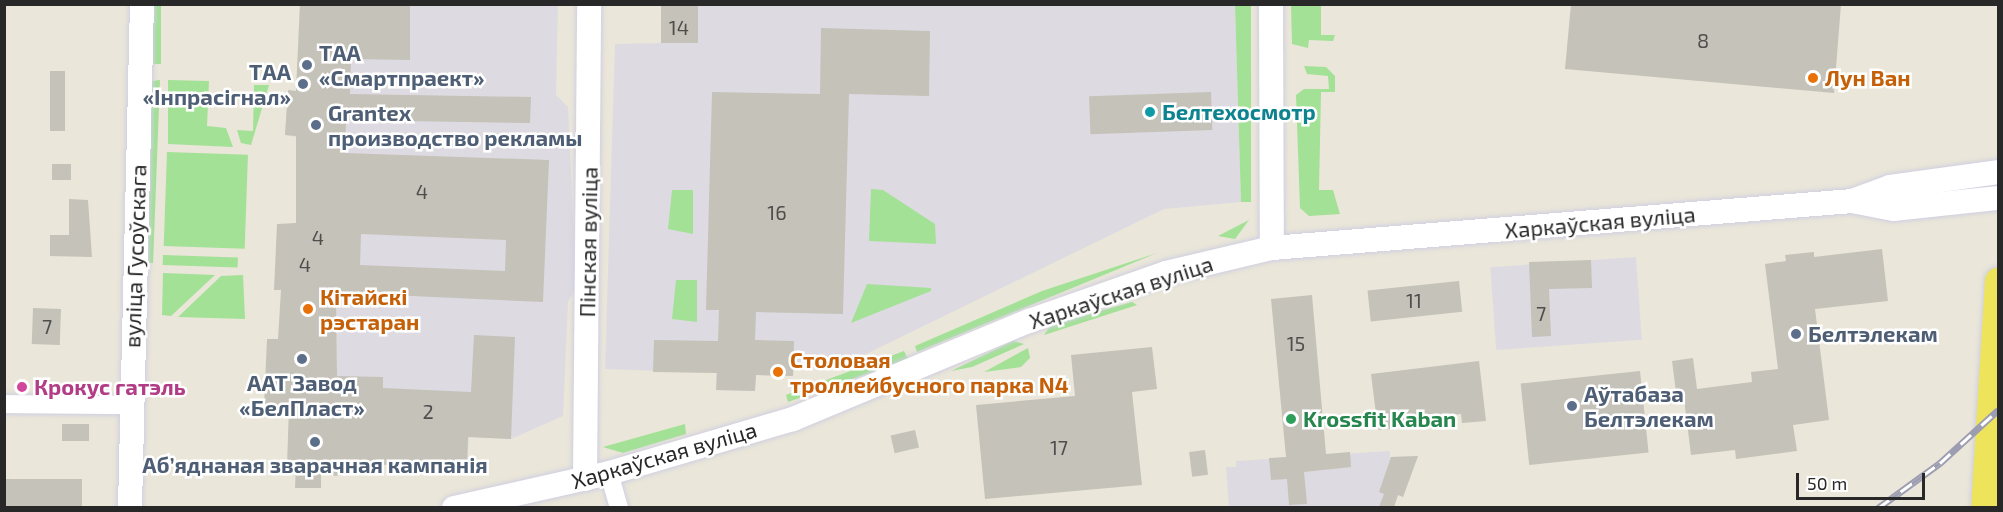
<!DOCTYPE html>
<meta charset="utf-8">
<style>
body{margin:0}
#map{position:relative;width:2003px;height:512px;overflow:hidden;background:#eae6d9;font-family:"Exo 2",sans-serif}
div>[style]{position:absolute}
.industrial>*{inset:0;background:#dedae2;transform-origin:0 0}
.green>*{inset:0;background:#a3e196;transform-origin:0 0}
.building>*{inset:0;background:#c5c2b9;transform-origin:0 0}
.roads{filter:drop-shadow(0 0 2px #cfcfe1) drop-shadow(0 0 2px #cfcfe1)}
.street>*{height:18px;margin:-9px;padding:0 9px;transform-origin:9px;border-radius:9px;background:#fff}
.secondary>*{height:24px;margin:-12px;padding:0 12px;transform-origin:12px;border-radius:12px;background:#fff}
.primary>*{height:27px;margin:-13.5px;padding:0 13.5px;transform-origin:13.5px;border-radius:13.5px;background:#ede45b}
.rail>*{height:7px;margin-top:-3.5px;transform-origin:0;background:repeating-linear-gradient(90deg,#fff 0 14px,#9d9db2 0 28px);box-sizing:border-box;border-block:2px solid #9d9db2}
.dots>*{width:16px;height:16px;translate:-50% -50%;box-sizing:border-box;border:3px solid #fff;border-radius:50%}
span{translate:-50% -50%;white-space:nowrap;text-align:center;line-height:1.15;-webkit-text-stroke:5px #fff;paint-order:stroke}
.number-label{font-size:20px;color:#4f4e4c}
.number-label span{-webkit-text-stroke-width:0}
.service-label{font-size:22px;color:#4e5e75;font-weight:700}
.left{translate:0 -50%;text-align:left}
.right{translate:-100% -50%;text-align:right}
.food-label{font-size:22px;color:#c56008;font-weight:700}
.culture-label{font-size:22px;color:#0d838f;font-weight:700}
.street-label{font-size:22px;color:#282828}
.hotel-label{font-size:22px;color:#b23c85;font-weight:700}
.leisure-label{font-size:22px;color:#27864d;font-weight:700}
.frame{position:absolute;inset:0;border:6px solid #282828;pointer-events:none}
.scale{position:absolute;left:1796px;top:473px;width:129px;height:27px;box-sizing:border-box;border:3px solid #282828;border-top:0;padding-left:8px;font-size:18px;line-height:21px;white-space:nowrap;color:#282828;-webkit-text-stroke:4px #fff;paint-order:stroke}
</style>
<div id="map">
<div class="industrial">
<i style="clip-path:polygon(300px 5px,558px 5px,556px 95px,568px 107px,576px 286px,568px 302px,563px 416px,511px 439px,469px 437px,467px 468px,341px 463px,346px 376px,337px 376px,335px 246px,322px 225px,296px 223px,296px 137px,285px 135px,288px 90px,296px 91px)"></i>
<i style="clip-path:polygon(661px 5px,1235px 5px,1241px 202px,1164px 209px,866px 354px,794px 365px,793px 376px,756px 375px,755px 391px,716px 390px,716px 373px,605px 369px,615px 44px,661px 43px)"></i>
<i style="left:1636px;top:257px;width:83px;height:146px;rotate:86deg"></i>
<i style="clip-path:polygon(1390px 451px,1390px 457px,1418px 456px,1403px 497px,1398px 495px,1394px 507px,1229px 507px,1226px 467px,1236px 467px,1236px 461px)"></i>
</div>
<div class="green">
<i style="left:153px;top:5px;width:8px;height:59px"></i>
<i style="clip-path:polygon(1235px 5px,1251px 5px,1251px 202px,1241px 202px)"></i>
<i style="clip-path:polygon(1291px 5px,1321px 5px,1321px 35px,1335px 35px,1333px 41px,1309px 40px,1308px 48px,1292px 44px)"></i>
<i style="clip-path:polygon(1304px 66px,1326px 67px,1335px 76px,1335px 92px,1321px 92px,1319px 190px,1333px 190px,1340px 214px,1309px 216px,1300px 208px,1296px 95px,1304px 89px,1329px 89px,1328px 76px,1307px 74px)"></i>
<i style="clip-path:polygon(160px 80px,153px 263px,148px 263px,152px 81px)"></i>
<i style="clip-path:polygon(168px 80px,209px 81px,207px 126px,226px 128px,233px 147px,168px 144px)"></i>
<i style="clip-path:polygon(254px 85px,269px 85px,251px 145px,241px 143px,237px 130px,253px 131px)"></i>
<i style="left:167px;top:152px;width:81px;height:94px;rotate:2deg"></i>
<i style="clip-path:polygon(871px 189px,883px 190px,935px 224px,936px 244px,869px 241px)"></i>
<i style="clip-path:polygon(672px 190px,693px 190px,693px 234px,668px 229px)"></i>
<i style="clip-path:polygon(1249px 220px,1235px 239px,1218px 236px)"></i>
<i style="clip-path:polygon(1157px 253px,917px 352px,915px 346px,1042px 291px)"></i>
<i style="left:163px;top:255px;width:75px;height:10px;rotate:2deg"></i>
<i style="clip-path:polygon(163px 273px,215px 275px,171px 316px,162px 315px)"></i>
<i style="clip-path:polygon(243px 275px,245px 319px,178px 317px,221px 276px)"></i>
<i style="clip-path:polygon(676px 280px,697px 280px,697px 322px,672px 319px)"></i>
<i style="clip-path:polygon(867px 284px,931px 288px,931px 291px,851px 323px)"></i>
<i style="clip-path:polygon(1132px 302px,1137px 305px,1044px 335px,1051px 325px)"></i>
<i style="clip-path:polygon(1013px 341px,1024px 344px,972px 367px,951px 371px)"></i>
<i style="clip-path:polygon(1028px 348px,1030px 358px,1021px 367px,984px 372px)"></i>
<i style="clip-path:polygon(904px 351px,908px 359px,788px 402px,786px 395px)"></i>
<i style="clip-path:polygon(685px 424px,686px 434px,623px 453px,603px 447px)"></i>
</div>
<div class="building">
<i style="clip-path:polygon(evenodd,300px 4px,410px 4px,410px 60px,351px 59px,350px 94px,531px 97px,530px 123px,346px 120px,345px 153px,549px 160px,543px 302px,347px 293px,336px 298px,337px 376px,383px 377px,383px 388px,471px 392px,474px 335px,515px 337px,511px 439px,468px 437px,467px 468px,341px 463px,341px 476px,321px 475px,321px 488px,295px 488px,296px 466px,287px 465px,289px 407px,264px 406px,267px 339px,278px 339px,281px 290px,274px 290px,277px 224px,296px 223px,296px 136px,285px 135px,288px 90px,296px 91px,300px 4px,361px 234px,506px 240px,505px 271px,360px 265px,361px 234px)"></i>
<i style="left:661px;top:4px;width:37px;height:39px"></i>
<i style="clip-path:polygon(1571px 4px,1841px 4px,1834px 93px,1565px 69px)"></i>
<i style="clip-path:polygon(821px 28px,930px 31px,929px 96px,849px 94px,843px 314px,756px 312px,755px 340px,794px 341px,793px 376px,756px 375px,755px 391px,716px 390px,717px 373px,653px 372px,654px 340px,718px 341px,719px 310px,706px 310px,712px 92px,820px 94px)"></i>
<i style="left:50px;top:71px;width:15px;height:60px"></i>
<i style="left:1211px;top:92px;width:38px;height:122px;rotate:88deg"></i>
<i style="left:52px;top:164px;width:19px;height:16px"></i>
<i style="clip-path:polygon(69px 199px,88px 200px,92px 257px,50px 256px,50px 235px,69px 235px)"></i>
<i style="clip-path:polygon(1882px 249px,1888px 301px,1815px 309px,1829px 420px,1793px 425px,1797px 451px,1736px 459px,1735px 450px,1691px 455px,1684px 399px,1677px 400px,1672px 361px,1693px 358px,1697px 389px,1752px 382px,1751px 372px,1778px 369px,1765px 264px,1786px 261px,1785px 255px,1814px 252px,1814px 257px)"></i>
<i style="clip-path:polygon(1591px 260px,1592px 288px,1549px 289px,1551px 336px,1532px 337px,1529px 262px)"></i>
<i style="left:1459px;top:281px;width:31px;height:92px;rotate:84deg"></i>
<i style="clip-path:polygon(1312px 295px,1326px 454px,1350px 452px,1351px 467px,1304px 472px,1307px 504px,1289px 505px,1287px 479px,1271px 480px,1269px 458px,1286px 457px,1271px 299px)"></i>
<i style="left:33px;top:308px;width:28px;height:36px;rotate:2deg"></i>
<i style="clip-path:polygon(1152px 347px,1157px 389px,1132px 392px,1142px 485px,985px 499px,976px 405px,1075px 396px,1071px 355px)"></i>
<i style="clip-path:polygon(1479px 361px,1486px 421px,1462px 423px,1461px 414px,1400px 421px,1401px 428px,1378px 430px,1371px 374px)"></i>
<i style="left:1640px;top:371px;width:82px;height:120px;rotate:84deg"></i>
<i style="left:62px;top:424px;width:27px;height:17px"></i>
<i style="left:915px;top:430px;width:18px;height:25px;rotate:77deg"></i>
<i style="left:1205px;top:450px;width:25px;height:16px;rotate:83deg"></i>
<i style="clip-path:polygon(1418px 456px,1403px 497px,1398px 495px,1394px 507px,1379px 507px,1384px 494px,1379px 492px,1391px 457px)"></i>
<i style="left:4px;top:479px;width:78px;height:28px"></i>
</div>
<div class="roads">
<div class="street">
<i style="left:4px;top:404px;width:127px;rotate:0.5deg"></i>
<i style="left:609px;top:473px;width:36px;rotate:74deg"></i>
</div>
<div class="secondary">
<i style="left:1271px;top:4px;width:244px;rotate:89.8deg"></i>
<i style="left:1852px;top:201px;width:42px;rotate:11deg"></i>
<i style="left:1893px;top:209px;width:106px;rotate:-6deg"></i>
<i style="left:585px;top:479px;width:475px;rotate:-89.5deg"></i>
<i style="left:130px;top:508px;width:504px;rotate:-88.64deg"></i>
<i style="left:454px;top:508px;width:159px;rotate:-12.7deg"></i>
<i style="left:609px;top:473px;width:192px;rotate:-16.4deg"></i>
<i style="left:793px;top:419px;width:256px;rotate:-22.6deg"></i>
<i style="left:1029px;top:321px;width:145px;rotate:-19.3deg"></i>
<i style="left:1166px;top:273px;width:109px;rotate:-13.3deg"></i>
<i style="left:1272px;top:248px;width:582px;rotate:-4.63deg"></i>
<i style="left:1852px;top:201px;width:40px;rotate:-20.2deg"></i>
<i style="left:1890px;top:187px;width:109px;rotate:-7.9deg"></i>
</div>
<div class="primary">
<i style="left:1984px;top:508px;width:228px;rotate:-86.5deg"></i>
</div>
</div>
<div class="rail">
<i style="left:1878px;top:508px;width:77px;rotate:-36deg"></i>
<i style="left:1940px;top:463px;width:79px;rotate:-42.4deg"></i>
</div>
<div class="dots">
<i style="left:307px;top:65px;background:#5c6f8a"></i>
<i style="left:1813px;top:78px;background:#e8710a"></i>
<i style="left:303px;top:84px;background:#5c6f8a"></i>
<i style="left:1150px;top:112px;background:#0f9aa8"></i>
<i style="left:316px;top:125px;background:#5c6f8a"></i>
<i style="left:308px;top:309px;background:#e8710a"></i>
<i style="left:1796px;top:334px;background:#5c6f8a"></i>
<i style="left:302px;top:359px;background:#5c6f8a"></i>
<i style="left:778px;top:372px;background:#e8710a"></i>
<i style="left:22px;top:387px;background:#d1479c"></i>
<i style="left:1572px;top:406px;background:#5c6f8a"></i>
<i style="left:1291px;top:419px;background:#2e9e5b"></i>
<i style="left:315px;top:442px;background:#5c6f8a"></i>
</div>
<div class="number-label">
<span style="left:679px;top:27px">14</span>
<span style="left:1703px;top:40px">8</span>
<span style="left:422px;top:191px">4</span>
<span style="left:777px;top:212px">16</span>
<span style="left:318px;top:237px">4</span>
<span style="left:305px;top:264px">4</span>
<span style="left:1414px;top:300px">11</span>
<span style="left:1541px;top:313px">7</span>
<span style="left:47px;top:326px">7</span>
<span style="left:1296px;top:343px">15</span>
<span style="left:428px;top:411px">2</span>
<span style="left:1059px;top:447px">17</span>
</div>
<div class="service-label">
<span class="left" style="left:319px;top:65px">ТАА<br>«Смартпраект»</span>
<span class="right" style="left:291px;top:84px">ТАА<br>«Інпрасігнал»</span>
<span class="left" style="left:328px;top:125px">Grantex<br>производство рекламы</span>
<span class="left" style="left:1808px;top:334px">Белтэлекам</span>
<span style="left:302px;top:395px">ААТ Завод<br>«БелПласт»</span>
<span class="left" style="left:1584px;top:406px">Аўтабаза<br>Белтэлекам</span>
<span style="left:315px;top:465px">Абʼяднаная зварачная кампанія</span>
</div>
<div class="food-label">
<span class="left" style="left:1825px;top:78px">Лун Ван</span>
<span class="left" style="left:320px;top:309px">Кітайскі<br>рэстаран</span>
<span class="left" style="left:790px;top:372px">Столовая<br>троллейбусного парка N4</span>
</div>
<div class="culture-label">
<span class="left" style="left:1162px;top:112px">Белтехосмотр</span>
</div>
<div class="street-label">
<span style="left:1600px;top:222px;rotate:-5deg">Харкаўская вуліца</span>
<span style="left:588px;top:242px;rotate:-89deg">Пінская вуліца</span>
<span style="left:135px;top:256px;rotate:-88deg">вуліца Гусоўскага</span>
<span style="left:1121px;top:292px;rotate:-18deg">Харкаўская вуліца</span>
<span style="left:664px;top:455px;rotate:-16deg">Харкаўская вуліца</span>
</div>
<div class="hotel-label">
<span class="left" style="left:34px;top:387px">Крокус гатэль</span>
</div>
<div class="leisure-label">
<span class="left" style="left:1303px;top:419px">Krossfit Kaban</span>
</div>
<div class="frame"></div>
<div class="scale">50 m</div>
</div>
